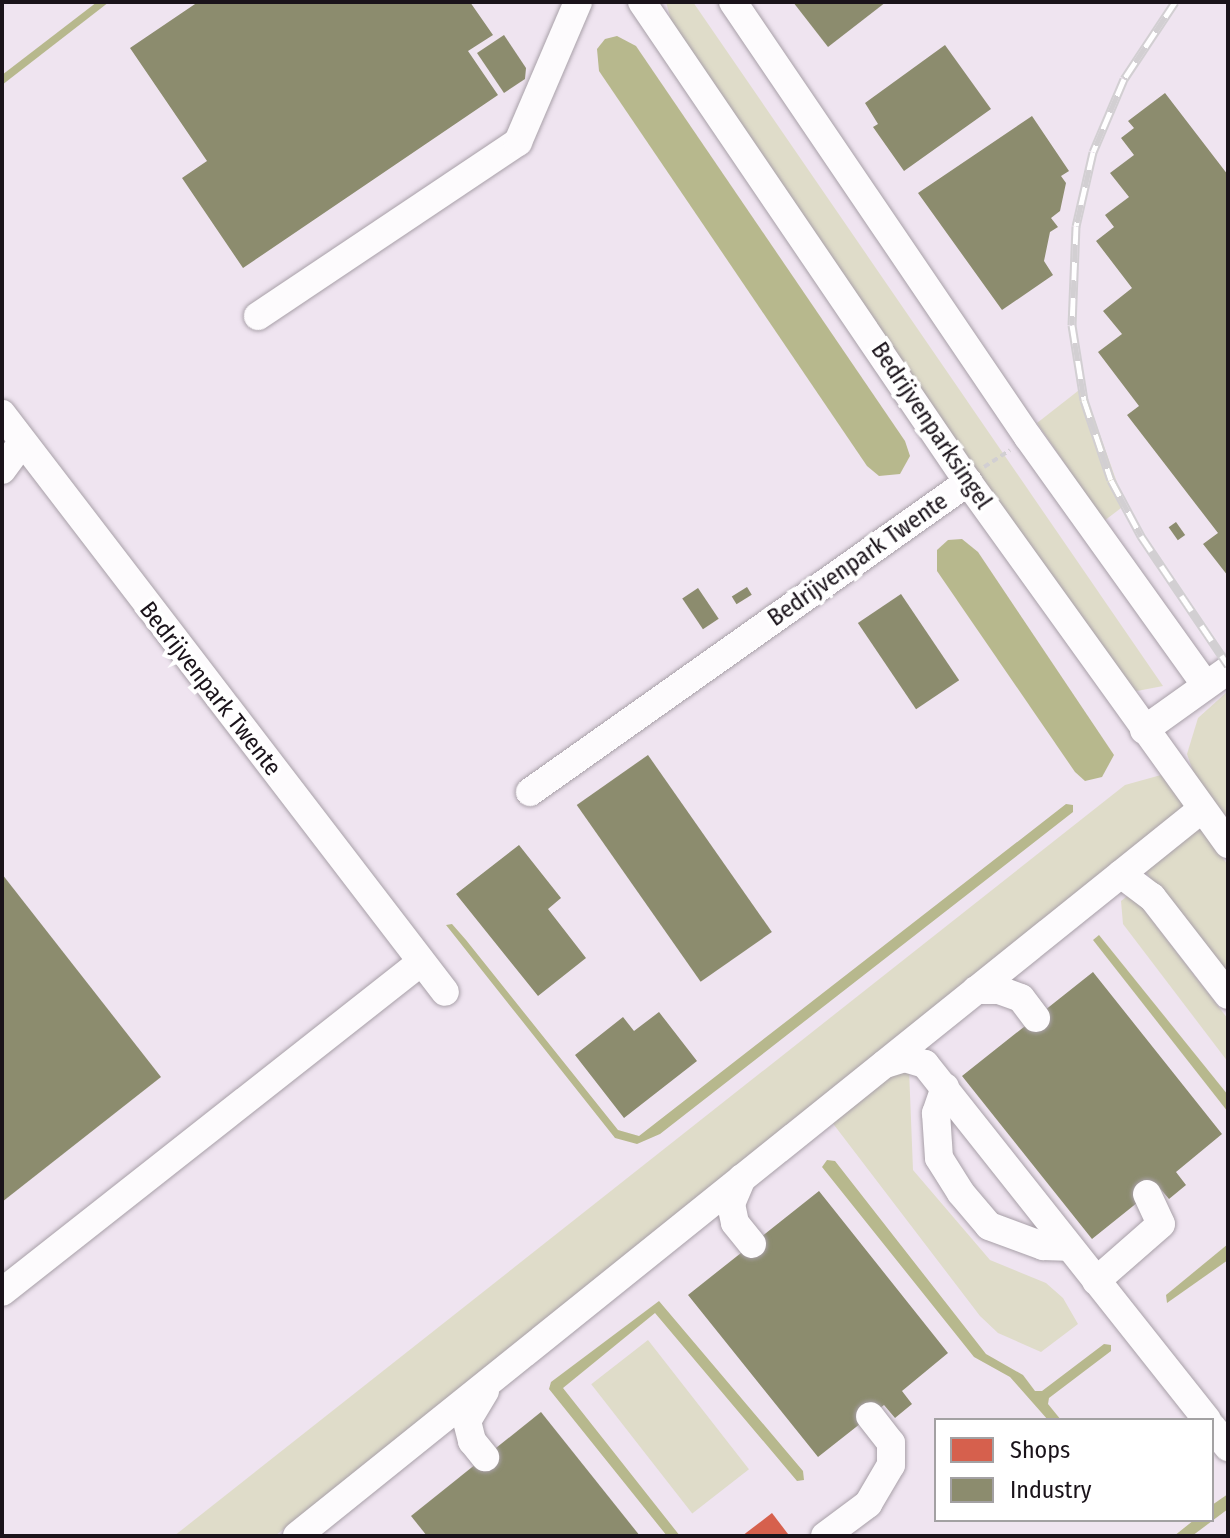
<!DOCTYPE html>
<style>
body{margin:0}
#map{position:relative;width:1230px;height:1538px;overflow:hidden;background:#efe4f0;font-family:"Fira Sans Condensed",sans-serif}
div>[style]{position:absolute}
.green>*{inset:0;background:#dfdcc9;transform-origin:0 0}
.water>*{inset:0;background:#b7b88d}
.shops>*{inset:0;background:#d6604d}
.industry>*{inset:0;background:#8c8c6e;transform-origin:0 0}
.path>*{height:4px;margin-top:-2px;transform-origin:0;background:repeating-linear-gradient(90deg,#d2cfd2 0 6px,transparent 0 10px)}
.roads{filter:drop-shadow(0 0 2px #a8a0a8) drop-shadow(0 0 2px #a8a0a8)}
.minor>*{height:28px;margin:-14px;padding:0 14px;transform-origin:14px;border-radius:14px;background:#fdfbfd}
.rail>*{height:9px;margin-top:-4.5px;transform-origin:0;background:repeating-linear-gradient(90deg,#fff 0 18px,#d2cfd2 0 36px);box-sizing:border-box;border-block:2px solid #d2cfd2}
span{translate:-50% -50%;white-space:nowrap;text-align:center;line-height:1.15;-webkit-text-stroke:8px #fff;paint-order:stroke}
.street-label{font-size:24px;color:#1a131a}
.frame{position:absolute;inset:0;border:4px solid #1a131a;pointer-events:none}
.legend{position:absolute;left:934px;top:1418px;width:280px;height:104px;box-sizing:border-box;background:#fff;border:2px solid #a3a1a3;margin:0;padding:10px 14px;list-style:none;font-size:24px;color:#1a131a}
.legend li{display:flex;align-items:center;gap:16px;height:40px}
.legend b{width:40px;border:2px solid #a3a1a3}
</style>
<div id="map">
<div class="green">
<i style="clip-path:polygon(666px 2px,693px 2px,1163px 686px,1137px 691px,1118px 679px,671px 20px)"></i>
<i style="clip-path:polygon(1083px 387px,1125px 505px,1104px 521px,1037px 423px)"></i>
<i style="clip-path:polygon(1228px 691px,1228px 819px,1195px 777px,1187px 754px,1198px 718px)"></i>
<i style="clip-path:polygon(1161px 775px,1188px 812px,275px 1536px,174px 1536px,1125px 785px)"></i>
<i style="clip-path:polygon(1198px 826px,1228px 865px,1228px 979px,1142px 867px)"></i>
<i style="clip-path:polygon(1131px 893px,1228px 1019px,1228px 1062px,1123px 924px,1121px 901px)"></i>
<i style="clip-path:polygon(909px 1069px,913px 1170px,990px 1260px,1046px 1283px,1063px 1298px,1078px 1324px,1041px 1352px,998px 1333px,980px 1316px,828px 1117px,882px 1074px)"></i>
<i style="left:648px;top:1340px;width:164px;height:72px;rotate:52deg"></i>
</div>
<div class="water">
<i style="clip-path:polygon(97px 2px,109px 2px,2px 85px,2px 75px)"></i>
<i style="clip-path:polygon(617px 36px,636px 46px,905px 441px,910px 456px,900px 474px,879px 476px,867px 466px,599px 71px,597px 49px,605px 39px)"></i>
<i style="clip-path:polygon(962px 539px,978px 552px,1114px 755px,1102px 777px,1085px 781px,1075px 772px,937px 571px,937px 550px,948px 540px)"></i>
<i style="clip-path:polygon(1066px 804px,1073px 805px,1073px 812px,660px 1134px,637px 1144px,615px 1138px,446px 925px,452px 924px,466px 940px,618px 1130px,639px 1136px)"></i>
<i style="clip-path:polygon(1099px 935px,1228px 1095px,1228px 1112px,1093px 940px)"></i>
<i style="clip-path:polygon(827px 1160px,835px 1161px,986px 1354px,1023px 1375px,1035px 1391px,1042px 1391px,1104px 1344px,1111px 1345px,1111px 1351px,1049px 1398px,1048px 1404px,1061px 1420px,1048px 1420px,1010px 1377px,974px 1357px,822px 1167px)"></i>
<i style="clip-path:polygon(1228px 1244px,1228px 1260px,1167px 1303px,1166px 1295px)"></i>
<i style="clip-path:polygon(659px 1301px,803px 1471px,804px 1480px,797px 1481px,655px 1313px,563px 1388px,680px 1536px,667px 1536px,549px 1389px,551px 1382px)"></i>
<i style="clip-path:polygon(1228px 1494px,1228px 1509px,1192px 1536px,1174px 1536px,1194px 1520px,1212px 1520px,1212px 1505px)"></i>
</div>
<div class="shops">
<i style="clip-path:polygon(772px 1513px,788px 1534px,742px 1536px)"></i>
</div>
<div class="industry">
<i style="clip-path:polygon(198px 2px,470px 2px,493px 35px,468px 51px,498px 95px,243px 268px,182px 178px,207px 161px,130px 48px)"></i>
<i style="clip-path:polygon(793px 2px,886px 2px,828px 47px)"></i>
<i style="clip-path:polygon(504px 35px,526px 68px,525px 79px,504px 93px,477px 53px)"></i>
<i style="clip-path:polygon(945px 45px,991px 109px,904px 171px,873px 127px,878px 124px,865px 103px)"></i>
<i style="clip-path:polygon(1165px 93px,1228px 175px,1228px 576px,1203px 544px,1218px 533px,1127px 415px,1139px 406px,1098px 352px,1122px 334px,1103px 311px,1132px 288px,1096px 241px,1114px 227px,1105px 215px,1129px 197px,1110px 173px,1134px 155px,1121px 138px,1134px 128px,1128px 121px)"></i>
<i style="clip-path:polygon(1032px 116px,1069px 171px,1061px 176px,1066px 183px,1060px 211px,1051px 218px,1058px 227px,1050px 232px,1044px 261px,1053px 275px,1002px 310px,918px 193px)"></i>
<i style="left:1176px;top:522px;width:16px;height:9px;rotate:55deg"></i>
<i style="left:747px;top:587px;width:9px;height:18px;rotate:58deg"></i>
<i style="left:698px;top:588px;width:37px;height:19px;rotate:56deg"></i>
<i style="left:901px;top:594px;width:104px;height:52px;rotate:56deg"></i>
<i style="left:648px;top:755px;width:216px;height:87px;rotate:55deg"></i>
<i style="clip-path:polygon(519px 845px,561px 898px,548px 909px,586px 958px,538px 996px,456px 894px)"></i>
<i style="clip-path:polygon(2px 874px,161px 1077px,2px 1202px)"></i>
<i style="clip-path:polygon(1093px 972px,1222px 1134px,1176px 1172px,1186px 1185px,1169px 1199px,1158px 1186px,1092px 1239px,962px 1076px)"></i>
<i style="clip-path:polygon(659px 1012px,697px 1061px,624px 1118px,575px 1055px,623px 1017px,634px 1031px)"></i>
<i style="clip-path:polygon(819px 1191px,948px 1353px,902px 1391px,912px 1404px,895px 1418px,884px 1405px,818px 1457px,688px 1295px)"></i>
<i style="clip-path:polygon(541px 1412px,640px 1536px,427px 1536px,411px 1516px)"></i>
</div>
<div class="path">
<i style="left:984px;top:467px;width:31px;rotate:-33deg"></i>
</div>
<div class="roads">
<div class="minor">
<i style="left:642px;top:2px;width:580px;rotate:55.82deg"></i>
<i style="left:968px;top:482px;width:446px;rotate:54.3deg"></i>
<i style="left:733px;top:2px;width:526px;rotate:55.86deg"></i>
<i style="left:1028px;top:437px;width:304px;rotate:54.4deg"></i>
<i style="left:258px;top:316px;width:313px;rotate:-33.8deg"></i>
<i style="left:518px;top:142px;width:152px;rotate:-66.8deg"></i>
<i style="left:2px;top:414px;width:728px;rotate:52.53deg"></i>
<i style="left:2px;top:470px;width:31px;rotate:-54deg"></i>
<i style="left:1144px;top:730px;width:103px;rotate:-35.5deg"></i>
<i style="left:530px;top:792px;width:537px;rotate:-35.29deg"></i>
<i style="left:1121px;top:874px;width:39px;rotate:37deg"></i>
<i style="left:1152px;top:897px;width:124px;rotate:52.2deg"></i>
<i style="left:976px;top:990px;width:23px"></i>
<i style="left:999px;top:990px;width:23px;rotate:20deg"></i>
<i style="left:1021px;top:998px;width:25px;rotate:53deg"></i>
<i style="left:885px;top:1064px;width:21px;rotate:-17deg"></i>
<i style="left:905px;top:1058px;width:21px;rotate:17deg"></i>
<i style="left:925px;top:1064px;width:454px;rotate:51.6deg"></i>
<i style="left:945px;top:1087px;width:28px;rotate:109deg"></i>
<i style="left:936px;top:1113px;width:45px;rotate:86.2deg"></i>
<i style="left:939px;top:1158px;width:41px;rotate:57.8deg"></i>
<i style="left:961px;top:1193px;width:43px;rotate:49.7deg"></i>
<i style="left:989px;top:1226px;width:58px;rotate:20.3deg"></i>
<i style="left:1043px;top:1246px;width:23px;rotate:2deg"></i>
<i style="left:742px;top:1178px;width:28px;rotate:113deg"></i>
<i style="left:731px;top:1204px;width:19px;rotate:78deg"></i>
<i style="left:735px;top:1223px;width:27px;rotate:51deg"></i>
<i style="left:1096px;top:1281px;width:86px;rotate:-41.2deg"></i>
<i style="left:1161px;top:1224px;width:33px;rotate:-115deg"></i>
<i style="left:2px;top:1292px;width:533px;rotate:-38.22deg"></i>
<i style="left:485px;top:1391px;width:35px;rotate:121deg"></i>
<i style="left:467px;top:1421px;width:21px;rotate:76deg"></i>
<i style="left:472px;top:1441px;width:21px;rotate:51deg"></i>
<i style="left:1212px;top:1427px;width:26px;rotate:51deg"></i>
<i style="left:297px;top:1536px;width:1161px;rotate:-38.78deg"></i>
<i style="left:825px;top:1536px;width:54px;rotate:-36.7deg"></i>
<i style="left:868px;top:1504px;width:45px;rotate:-59.5deg"></i>
<i style="left:891px;top:1465px;width:22px;rotate:-90deg"></i>
<i style="left:891px;top:1443px;width:34px;rotate:-128deg"></i>
</div>
</div>
<div class="rail">
<i style="left:1175px;top:2px;width:92px;rotate:123.5deg"></i>
<i style="left:1124px;top:79px;width:79px;rotate:113deg"></i>
<i style="left:1093px;top:152px;width:76px;rotate:102.9deg"></i>
<i style="left:1076px;top:226px;width:99px;rotate:92.3deg"></i>
<i style="left:1072px;top:325px;width:76px;rotate:80.9deg"></i>
<i style="left:1084px;top:400px;width:84px;rotate:71.4deg"></i>
<i style="left:1111px;top:480px;width:64px;rotate:61.8deg"></i>
<i style="left:1141px;top:536px;width:156px;rotate:56deg"></i>
</div>
<div class="street-label">
<span style="left:931px;top:426px;rotate:56deg">Bedrijvenparksingel</span>
<span style="left:858px;top:560px;rotate:-35deg">Bedrijvenpark Twente</span>
<span style="left:210px;top:689px;rotate:52deg">Bedrijvenpark Twente</span>
</div>
<div class="frame"></div>
<ul class="legend">
<li><b style="height:22px;background:#d6604d"></b>Shops</li>
<li><b style="height:22px;background:#8c8c6e"></b>Industry</li>
</ul>
</div>
